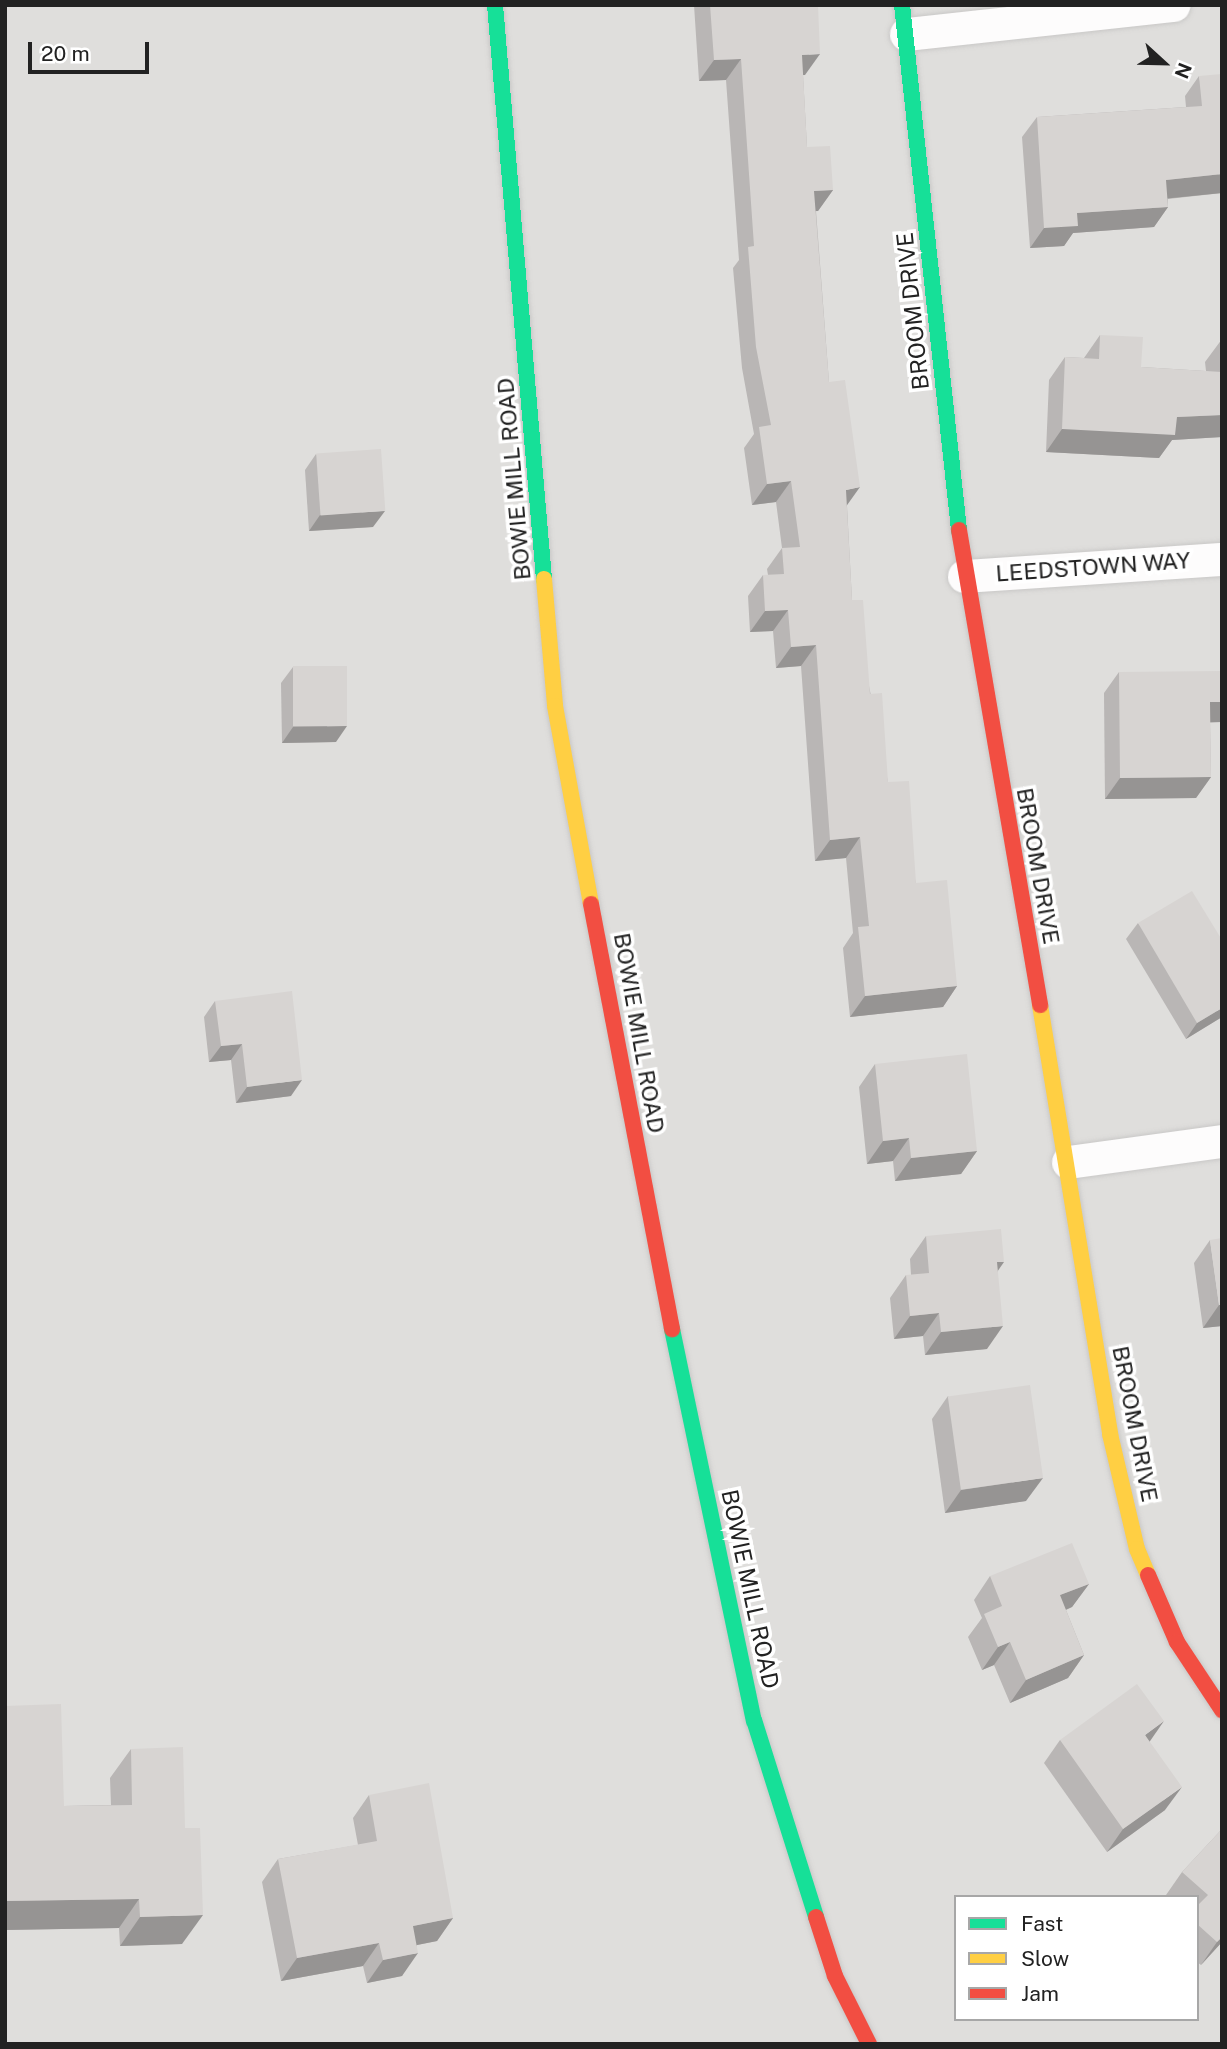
<!DOCTYPE html>
<style>
body{margin:0}
#map{position:relative;width:1227px;height:2049px;overflow:hidden;background:#f0eeeb;font-family:"Public Sans",sans-serif}
div>[style]{position:absolute}
.residential>*{inset:0;background:#dfdedc}
.roads{filter:drop-shadow(0 0 2px #c9c8c7) drop-shadow(0 0 2px #c9c8c7)}
.street>*{height:33px;margin:-16.5px;padding:0 16.5px;transform-origin:16.5px;border-radius:16.5px;background:#fdfcfc}
.fast>*{height:16px;margin:-8px;padding:0 8px;transform-origin:8px;border-radius:8px;background:#16e098}
.slow>*{height:16px;margin:-8px;padding:0 8px;transform-origin:8px;border-radius:8px;background:#ffcf43}
.jam>*{height:16px;margin:-8px;padding:0 8px;transform-origin:8px;border-radius:8px;background:#f24e42}
.wall>*{inset:0;background:#b9b6b5}
.shaded-wall>*{inset:0;background:#969493}
.building>*{inset:0;background:#d7d4d2;transform-origin:0 0}
span{translate:-50% -50%;white-space:nowrap;text-align:center;line-height:1.15;-webkit-text-stroke:7px #fff;paint-order:stroke}
.street-label{font-size:23px;color:#222}
.frame{position:absolute;inset:0;border:7px solid #222;pointer-events:none}
.legend{position:absolute;left:954px;top:1895px;width:245px;height:126px;box-sizing:border-box;background:#fff;border:2px solid #a7a7a7;margin:0;padding:9px 12px;list-style:none;font-size:21px;color:#222}
.legend li{display:flex;align-items:center;gap:14px;height:35px}
.legend b{width:35px;border:2px solid #a7a7a7}
.north{position:absolute;left:1129px;top:28px;width:70px;height:70px;-webkit-text-stroke:5px #fff;paint-order:stroke;rotate:112deg;font-size:19px;font-weight:700;line-height:28px;text-align:center;color:#222}
.north::after{content:'';display:block;margin:auto;width:24px;height:32px;background:#222;clip-path:polygon(50% 0,100% 100%,50% 72%,0 100%)}
.scale{position:absolute;left:28px;top:42px;width:121px;height:32px;box-sizing:border-box;border:4px solid #222;border-top:0;padding-left:9px;font-size:21px;line-height:24px;white-space:nowrap;color:#222;-webkit-text-stroke:5px #fff;paint-order:stroke}
</style>
<div id="map">
<div class="residential">
<i style="clip-path:polygon(evenodd,5px 5px,1222px 5px,1222px 2044px,5px 2044px,5px 5px,956px 1897px,1197px 1897px,1197px 2019px,956px 2019px,956px 1897px)"></i>
</div>
<div class="roads">
<div class="street">
<i style="left:906px;top:34px;width:269px;rotate:-6.2deg"></i>
<i style="left:964px;top:576px;width:259px;rotate:-3.8deg"></i>
<i style="left:1068px;top:1162px;width:155px;rotate:-7.8deg"></i>
</div>
<div class="fast">
<i style="left:495px;top:5px;width:576px;rotate:85.12deg"></i>
<i style="left:902px;top:5px;width:528px;rotate:83.8deg"></i>
<i style="left:672px;top:1329px;width:400px;rotate:78.2deg"></i>
<i style="left:754px;top:1720px;width:207px;rotate:72.5deg"></i>
</div>
<div class="slow">
<i style="left:544px;top:579px;width:127px;rotate:85deg"></i>
<i style="left:555px;top:706px;width:201px;rotate:79.7deg"></i>
<i style="left:1040px;top:1005px;width:435px;rotate:80.7deg"></i>
<i style="left:1110px;top:1434px;width:118px;rotate:76.8deg"></i>
<i style="left:1137px;top:1549px;width:28px;rotate:67deg"></i>
</div>
<div class="jam">
<i style="left:959px;top:530px;width:482px;rotate:80.3deg"></i>
<i style="left:591px;top:904px;width:433px;rotate:79.2deg"></i>
<i style="left:1148px;top:1575px;width:73px;rotate:66.6deg"></i>
<i style="left:1177px;top:1642px;width:82px;rotate:56.5deg"></i>
<i style="left:816px;top:1917px;width:62px;rotate:72.1deg"></i>
<i style="left:835px;top:1976px;width:76px;rotate:63.4deg"></i>
</div>
</div>
<div class="wall">
<i style="clip-path:polygon(694px 5px,818px 5px,805px 75px,803px 75px,807px 147px,833px 190px,818px 211px,816px 211px,829px 382px,847px 506px,852px 600px,888px 782px,916px 883px,957px 986px,943px 1007px,850px 1017px,843px 948px,853px 933px,846px 858px,815px 861px,801px 666px,776px 668px,773px 631px,750px 632px,748px 596px,763px 575px,768px 575px,767px 569px,782px 548px,776px 502px,752px 505px,744px 448px,754px 434px,742px 368px,733px 268px,739px 260px,726px 80px,699px 81px)"></i>
<i style="clip-path:polygon(1199px 76px,1222px 193px,1168px 199px,1168px 207px,1154px 227px,1073px 233px,1064px 246px,1030px 248px,1022px 137px,1037px 117px,1186px 107px,1185px 96px)"></i>
<i style="clip-path:polygon(1100px 335px,1141px 367px,1206px 371px,1205px 362px,1222px 339px,1222px 437px,1172px 440px,1159px 458px,1046px 452px,1049px 380px,1065px 357px,1084px 358px)"></i>
<i style="clip-path:polygon(316px 454px,373px 527px,309px 531px,305px 470px)"></i>
<i style="clip-path:polygon(293px 667px,336px 742px,282px 743px,281px 683px)"></i>
<i style="clip-path:polygon(1119px 672px,1210px 723px,1211px 777px,1196px 798px,1105px 799px,1104px 693px)"></i>
<i style="clip-path:polygon(1138px 923px,1222px 1017px,1186px 1039px,1126px 939px)"></i>
<i style="clip-path:polygon(215px 1001px,291px 1096px,236px 1103px,231px 1060px,209px 1062px,204px 1017px)"></i>
<i style="clip-path:polygon(875px 1064px,977px 1151px,961px 1174px,895px 1181px,893px 1161px,867px 1164px,859px 1087px)"></i>
<i style="clip-path:polygon(926px 1236px,998px 1270px,987px 1349px,925px 1355px,923px 1336px,894px 1339px,890px 1298px,906px 1275px,911px 1275px,910px 1259px)"></i>
<i style="clip-path:polygon(1210px 1240px,1222px 1326px,1203px 1328px,1194px 1263px)"></i>
<i style="clip-path:polygon(948px 1396px,1026px 1501px,945px 1513px,932px 1419px)"></i>
<i style="clip-path:polygon(990px 1576px,1089px 1584px,1072px 1607px,1066px 1610px,1084px 1655px,1068px 1678px,1010px 1703px,994px 1665px,982px 1670px,968px 1637px,982px 1618px,974px 1600px)"></i>
<i style="clip-path:polygon(5px 1706px,64px 1806px,111px 1805px,110px 1778px,131px 1749px,182px 1944px,120px 1946px,119px 1928px,5px 1930px)"></i>
<i style="clip-path:polygon(1060px 1740px,1149px 1742px,1165px 1810px,1107px 1852px,1044px 1763px)"></i>
<i style="clip-path:polygon(369px 1795px,453px 1918px,437px 1941px,417px 1945px,402px 1976px,367px 1983px,363px 1966px,281px 1981px,262px 1882px,278px 1859px,358px 1845px,353px 1818px)"></i>
<i style="clip-path:polygon(1222px 1829px,1222px 1946px,1220px 1944px,1201px 1965px,1197px 1962px,1197px 1897px,1168px 1897px,1166px 1895px,1182px 1872px)"></i>
</div>
<div class="shaded-wall">
<i style="clip-path:polygon(820px 54px,805px 75px,788px 76px,802px 55px)"></i>
<i style="clip-path:polygon(741px 59px,726px 80px,699px 81px,714px 60px)"></i>
<i style="clip-path:polygon(1222px 174px,1222px 193px,1152px 200px,1166px 180px)"></i>
<i style="clip-path:polygon(833px 190px,818px 211px,799px 212px,814px 191px)"></i>
<i style="clip-path:polygon(1168px 207px,1154px 227px,1073px 233px,1064px 246px,1030px 248px,1044px 228px,1077px 213px)"></i>
<i style="clip-path:polygon(1222px 415px,1222px 437px,1172px 440px,1159px 458px,1046px 452px,1062px 429px,1177px 417px)"></i>
<i style="clip-path:polygon(791px 481px,776px 502px,752px 505px,767px 484px)"></i>
<i style="clip-path:polygon(860px 487px,845px 508px,846px 490px)"></i>
<i style="clip-path:polygon(385px 511px,373px 527px,309px 531px,320px 515px)"></i>
<i style="clip-path:polygon(788px 610px,773px 631px,750px 632px,765px 611px)"></i>
<i style="clip-path:polygon(816px 645px,801px 666px,776px 668px,791px 647px)"></i>
<i style="clip-path:polygon(1210px 702px,1222px 702px,1222px 722px,1195px 723px)"></i>
<i style="clip-path:polygon(347px 726px,336px 742px,282px 743px,293px 727px)"></i>
<i style="clip-path:polygon(1211px 777px,1196px 798px,1105px 799px,1120px 778px)"></i>
<i style="clip-path:polygon(860px 837px,846px 858px,815px 861px,830px 840px)"></i>
<i style="clip-path:polygon(957px 986px,943px 1007px,850px 1017px,865px 996px)"></i>
<i style="clip-path:polygon(1222px 1008px,1222px 1017px,1186px 1039px,1197px 1023px)"></i>
<i style="clip-path:polygon(242px 1044px,231px 1060px,209px 1062px,221px 1046px)"></i>
<i style="clip-path:polygon(302px 1080px,291px 1096px,236px 1103px,247px 1087px)"></i>
<i style="clip-path:polygon(909px 1138px,893px 1161px,867px 1164px,883px 1141px)"></i>
<i style="clip-path:polygon(977px 1151px,961px 1174px,895px 1181px,911px 1158px)"></i>
<i style="clip-path:polygon(997px 1262px,1004px 1262px,988px 1285px)"></i>
<i style="clip-path:polygon(1222px 1304px,1222px 1326px,1203px 1328px,1219px 1305px)"></i>
<i style="clip-path:polygon(939px 1313px,923px 1336px,894px 1339px,910px 1316px)"></i>
<i style="clip-path:polygon(1003px 1326px,987px 1349px,925px 1355px,941px 1332px)"></i>
<i style="clip-path:polygon(1043px 1478px,1026px 1501px,945px 1513px,961px 1490px)"></i>
<i style="clip-path:polygon(1089px 1584px,1072px 1607px,1044px 1619px,1060px 1595px)"></i>
<i style="clip-path:polygon(1010px 1642px,994px 1665px,982px 1670px,998px 1647px)"></i>
<i style="clip-path:polygon(1084px 1655px,1068px 1678px,1010px 1703px,1026px 1680px)"></i>
<i style="clip-path:polygon(1164px 1721px,1148px 1744px,1145px 1735px)"></i>
<i style="clip-path:polygon(1182px 1787px,1165px 1810px,1107px 1852px,1123px 1829px)"></i>
<i style="clip-path:polygon(139px 1899px,119px 1928px,5px 1930px,5px 1901px)"></i>
<i style="clip-path:polygon(203px 1915px,182px 1944px,120px 1946px,140px 1917px)"></i>
<i style="clip-path:polygon(453px 1918px,437px 1941px,397px 1949px,413px 1926px)"></i>
<i style="clip-path:polygon(1222px 1937px,1222px 1942px,1201px 1965px,1217px 1942px)"></i>
<i style="clip-path:polygon(379px 1943px,363px 1966px,281px 1981px,297px 1958px)"></i>
<i style="clip-path:polygon(418px 1953px,402px 1976px,367px 1983px,383px 1960px)"></i>
</div>
<div class="building">
<i style="clip-path:polygon(710px 5px,818px 5px,820px 54px,802px 55px,807px 147px,830px 146px,833px 190px,814px 191px,829px 382px,845px 380px,860px 487px,846px 490px,852px 600px,863px 600px,870px 694px,882px 693px,888px 782px,909px 781px,916px 883px,947px 880px,957px 986px,865px 996px,858px 927px,869px 926px,860px 837px,830px 840px,816px 645px,791px 647px,788px 610px,765px 611px,763px 575px,784px 574px,782px 548px,800px 547px,791px 481px,767px 484px,759px 427px,771px 425px,756px 347px,748px 247px,754px 246px,741px 59px,714px 60px)"></i>
<i style="clip-path:polygon(1222px 74px,1222px 174px,1166px 180px,1168px 207px,1077px 213px,1078px 226px,1044px 228px,1037px 117px,1202px 106px,1199px 76px)"></i>
<i style="clip-path:polygon(1100px 335px,1143px 337px,1141px 367px,1222px 372px,1222px 415px,1177px 417px,1175px 435px,1062px 429px,1065px 357px,1099px 359px)"></i>
<i style="left:381px;top:449px;width:62px;height:65px;rotate:86deg"></i>
<i style="left:347px;top:666px;width:60px;height:54px;rotate:90deg"></i>
<i style="clip-path:polygon(1222px 671px,1222px 702px,1210px 702px,1211px 777px,1120px 778px,1119px 672px)"></i>
<i style="clip-path:polygon(1192px 891px,1222px 940px,1222px 1008px,1197px 1023px,1138px 923px)"></i>
<i style="clip-path:polygon(292px 991px,302px 1080px,247px 1087px,242px 1044px,221px 1046px,215px 1001px)"></i>
<i style="clip-path:polygon(967px 1054px,977px 1151px,911px 1158px,909px 1138px,883px 1141px,875px 1064px)"></i>
<i style="clip-path:polygon(1001px 1229px,1004px 1262px,997px 1262px,1003px 1326px,941px 1332px,939px 1313px,910px 1316px,906px 1275px,929px 1273px,926px 1236px)"></i>
<i style="clip-path:polygon(1222px 1238px,1222px 1304px,1219px 1305px,1210px 1240px)"></i>
<i style="left:1030px;top:1385px;width:94px;height:83px;rotate:82deg"></i>
<i style="clip-path:polygon(1072px 1543px,1089px 1584px,1060px 1595px,1084px 1655px,1026px 1680px,1010px 1642px,998px 1647px,984px 1614px,1002px 1606px,990px 1576px)"></i>
<i style="clip-path:polygon(1137px 1684px,1164px 1721px,1145px 1735px,1182px 1787px,1123px 1829px,1060px 1740px)"></i>
<i style="clip-path:polygon(61px 1704px,64px 1806px,132px 1805px,131px 1749px,183px 1747px,185px 1828px,200px 1828px,203px 1915px,140px 1917px,139px 1899px,5px 1901px,5px 1706px)"></i>
<i style="clip-path:polygon(429px 1783px,453px 1918px,413px 1926px,418px 1953px,383px 1960px,379px 1943px,297px 1958px,278px 1859px,377px 1841px,369px 1795px)"></i>
<i style="clip-path:polygon(1222px 1829px,1222px 1937px,1217px 1942px,1197px 1924px,1197px 1906px,1208px 1895px,1182px 1872px)"></i>
</div>
<div class="street-label">
<span style="left:913px;top:311px;rotate:-96deg">BROOM DRIVE</span>
<span style="left:514px;top:479px;rotate:-95deg">BOWIE MILL ROAD</span>
<span style="left:1093px;top:567px;rotate:-4deg">LEEDSTOWN WAY</span>
<span style="left:1038px;top:866px;rotate:80deg">BROOM DRIVE</span>
<span style="left:639px;top:1033px;rotate:80deg">BOWIE MILL ROAD</span>
<span style="left:1135px;top:1424px;rotate:79deg">BROOM DRIVE</span>
<span style="left:750px;top:1589px;rotate:78deg">BOWIE MILL ROAD</span>
</div>
<div class="frame"></div>
<ul class="legend">
<li><b style="height:9px;background:#16e098"></b>Fast</li>
<li><b style="height:9px;background:#ffcf43"></b>Slow</li>
<li><b style="height:9px;background:#f24e42"></b>Jam</li>
</ul>
<div class="north">N</div>
<div class="scale">20 m</div>
</div>
